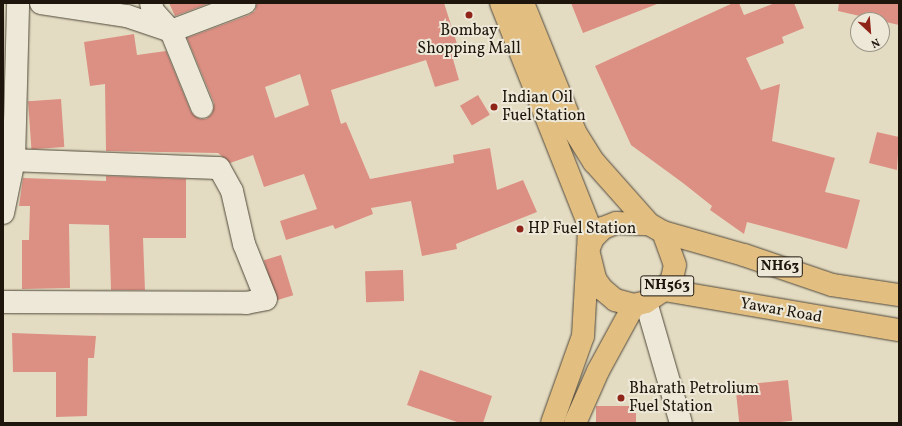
<!DOCTYPE html>
<style>
body{margin:0}
#map{position:relative;width:902px;height:426px;overflow:hidden;background:#e4dcc2;font-family:Vollkorn,serif}
div>[style]{position:absolute}
.building>*{inset:0;background:#dc9083;transform-origin:0 0}
.roads{filter:drop-shadow(0 0 1px #50483a) drop-shadow(0 0 1px #50483a)}
.street>*{height:22px;margin:-11px;padding:0 11px;transform-origin:11px;border-radius:11px;background:#ede8d7}
.secondary>*{height:22px;margin:-11px;padding:0 11px;transform-origin:11px;border-radius:11px;background:#ede8d7}
.highway>*{height:22px;margin:-11px;padding:0 11px;transform-origin:11px;border-radius:11px;background:#e2be81}
.dots>*{width:11px;height:11px;translate:-50% -50%;box-sizing:border-box;border:2px solid #ede8d7;border-radius:50%}
span{translate:-50% -50%;white-space:nowrap;text-align:center;line-height:1.15;-webkit-text-stroke:4px #ede8d7;paint-order:stroke}
.shield-label span{padding:1px 3px;background:#ede8d7;border:1px solid;border-radius:3px;-webkit-text-stroke-width:0}
.shield-label{font-size:15px;color:#1e160c;font-weight:700}
.poi-label{font-size:16px;color:#1e160c}
.left{translate:0 -50%;text-align:left}
.street-label{font-size:16px;color:#1e160c}
.frame{position:absolute;inset:0;border:4px solid #1e160c;pointer-events:none}
.north{position:absolute;left:850px;top:12px;width:40px;height:40px;box-sizing:border-box;background:#ede8d7;border:1px solid #9a9486;border-radius:50%;rotate:154deg;font-size:11px;font-weight:700;line-height:16px;text-align:center;color:#1e160c}
.north::after{content:'';display:block;margin:auto;width:14px;height:18px;background:#8f2418;clip-path:polygon(50% 0,100% 100%,50% 72%,0 100%)}
</style>
<div id="map">
<div class="building">
<i style="clip-path:polygon(169px 3px,210px 3px,175px 16px)"></i>
<i style="clip-path:polygon(evenodd,257px 3px,444px 3px,459px 50px,451px 52px,459px 80px,435px 87px,426px 60px,331px 90px,341px 124px,346px 122px,370px 179px,454px 163px,453px 155px,490px 148px,497px 190px,523px 180px,537px 212px,456px 244px,457px 249px,422px 256px,411px 201px,371px 208px,373px 214px,335px 229px,333px 225px,286px 240px,280px 221px,317px 209px,304px 174px,264px 187px,253px 155px,230px 163px,218px 153px,106px 151px,105px 84px,90px 86px,84px 42px,134px 34px,137px 55px,166px 51px,191px 112px,200px 119px,206px 119px,212px 114px,214px 103px,187px 38px,249px 15px,255px 11px,257px 3px,300px 74px,309px 105px,275px 118px,265px 87px,300px 74px)"></i>
<i style="clip-path:polygon(571px 3px,657px 3px,657px 4px,583px 33px)"></i>
<i style="clip-path:polygon(733px 3px,739px 3px,744px 15px,775px 3px,794px 3px,804px 28px,782px 37px,784px 43px,746px 58px,761px 90px,780px 84px,772px 141px,835px 158px,825px 192px,860px 200px,847px 249px,747px 222px,744px 234px,710px 210px,712px 206px,683px 183px,631px 145px,595px 66px)"></i>
<i style="clip-path:polygon(839px 3px,899px 3px,899px 25px,838px 11px)"></i>
<i style="left:478px;top:95px;width:23px;height:21px;rotate:59deg"></i>
<i style="left:61px;top:99px;width:48px;height:33px;rotate:86deg"></i>
<i style="clip-path:polygon(877px 132px,899px 137px,897px 170px,869px 163px)"></i>
<i style="clip-path:polygon(106px 176px,186px 179px,186px 238px,143px 238px,145px 290px,111px 290px,109px 225px,69px 224px,70px 288px,22px 289px,22px 240px,29px 240px,30px 206px,19px 206px,23px 178px,106px 181px)"></i>
<i style="left:281px;top:255px;width:42px;height:18px;rotate:73deg"></i>
<i style="left:403px;top:270px;width:31px;height:38px;rotate:88deg"></i>
<i style="clip-path:polygon(12px 333px,96px 336px,94px 358px,88px 358px,87px 416px,56px 417px,56px 372px,13px 372px)"></i>
<i style="clip-path:polygon(420px 370px,492px 396px,483px 423px,460px 423px,407px 405px)"></i>
<i style="left:788px;top:380px;width:41px;height:53px;rotate:84deg"></i>
<i style="left:636px;top:406px;width:17px;height:40px;rotate:90deg"></i>
</div>
<div class="roads">
<div class="street">
<i style="left:41px;top:3px;width:87px;rotate:8.6deg"></i>
<i style="left:127px;top:16px;width:46px;rotate:18.8deg"></i>
<i style="left:171px;top:31px;width:79px;rotate:-20.7deg"></i>
<i style="left:151px;top:3px;width:8px;rotate:76deg"></i>
<i style="left:153px;top:11px;width:27px;rotate:48deg"></i>
<i style="left:171px;top:31px;width:82px;rotate:67.8deg"></i>
<i style="left:3px;top:213px;width:54px;rotate:-78.3deg"></i>
<i style="left:14px;top:160px;width:157px;rotate:-88.5deg"></i>
<i style="left:3px;top:302px;width:243px;rotate:0.2deg"></i>
<i style="left:246px;top:303px;width:20px;rotate:-11deg"></i>
<i style="left:266px;top:299px;width:59px;rotate:-111.8deg"></i>
<i style="left:244px;top:244px;width:54px;rotate:-102.8deg"></i>
<i style="left:232px;top:191px;width:26px;rotate:-119deg"></i>
<i style="left:219px;top:168px;width:205px;rotate:-177.8deg"></i>
</div>
<div class="secondary">
<i style="left:646px;top:302px;width:126px;rotate:73.9deg"></i>
</div>
<div class="highway">
<i style="left:501px;top:3px;width:239px;rotate:68.4deg"></i>
<i style="left:589px;top:225px;width:25px;rotate:92deg"></i>
<i style="left:588px;top:250px;width:30px;rotate:76deg"></i>
<i style="left:595px;top:279px;width:12px;rotate:55deg"></i>
<i style="left:602px;top:289px;width:17px;rotate:40deg"></i>
<i style="left:615px;top:300px;width:20px;rotate:15deg"></i>
<i style="left:634px;top:305px;width:12px;rotate:-14deg"></i>
<i style="left:646px;top:302px;width:22px;rotate:-34deg"></i>
<i style="left:664px;top:290px;width:14px;rotate:-54deg"></i>
<i style="left:672px;top:279px;width:14px;rotate:-78deg"></i>
<i style="left:675px;top:265px;width:35px;rotate:-110deg"></i>
<i style="left:523px;top:3px;width:139px;rotate:68deg"></i>
<i style="left:575px;top:132px;width:36px;rotate:58deg"></i>
<i style="left:594px;top:162px;width:83px;rotate:48.4deg"></i>
<i style="left:649px;top:224px;width:16px;rotate:30deg"></i>
<i style="left:663px;top:232px;width:84px;rotate:15.9deg"></i>
<i style="left:744px;top:255px;width:93px;rotate:18.8deg"></i>
<i style="left:832px;top:285px;width:68px;rotate:8.5deg"></i>
<i style="left:664px;top:290px;width:238px;rotate:9.7deg"></i>
<i style="left:552px;top:423px;width:92px;rotate:-70.4deg"></i>
<i style="left:583px;top:336px;width:86px;rotate:-86.7deg"></i>
<i style="left:588px;top:250px;width:13px;rotate:-67deg"></i>
<i style="left:593px;top:238px;width:14px;rotate:-45deg"></i>
<i style="left:603px;top:228px;width:14px;rotate:-21deg"></i>
<i style="left:616px;top:223px;width:33px;rotate:2deg"></i>
<i style="left:575px;top:423px;width:57px;rotate:-66.1deg"></i>
<i style="left:598px;top:371px;width:75px;rotate:-61.4deg"></i>
</div>
</div>
<div class="dots">
<i style="left:469px;top:15px;background:#8f2418"></i>
<i style="left:494px;top:107px;background:#8f2418"></i>
<i style="left:520px;top:229px;background:#8f2418"></i>
<i style="left:621px;top:398px;background:#8f2418"></i>
</div>
<div class="shield-label">
<span style="left:780px;top:267px">NH63</span>
<span style="left:667px;top:286px">NH563</span>
</div>
<div class="poi-label">
<span style="left:469px;top:40px">Bombay<br>Shopping Mall</span>
<span class="left" style="left:502px;top:107px">Indian Oil<br>Fuel Station</span>
<span class="left" style="left:528px;top:229px">HP Fuel Station</span>
<span class="left" style="left:629px;top:398px">Bharath Petrolium<br>Fuel Station</span>
</div>
<div class="street-label">
<span style="left:781px;top:311px;rotate:10deg">Yawar Road</span>
</div>
<div class="frame"></div>
<div class="north">N</div>
</div>
